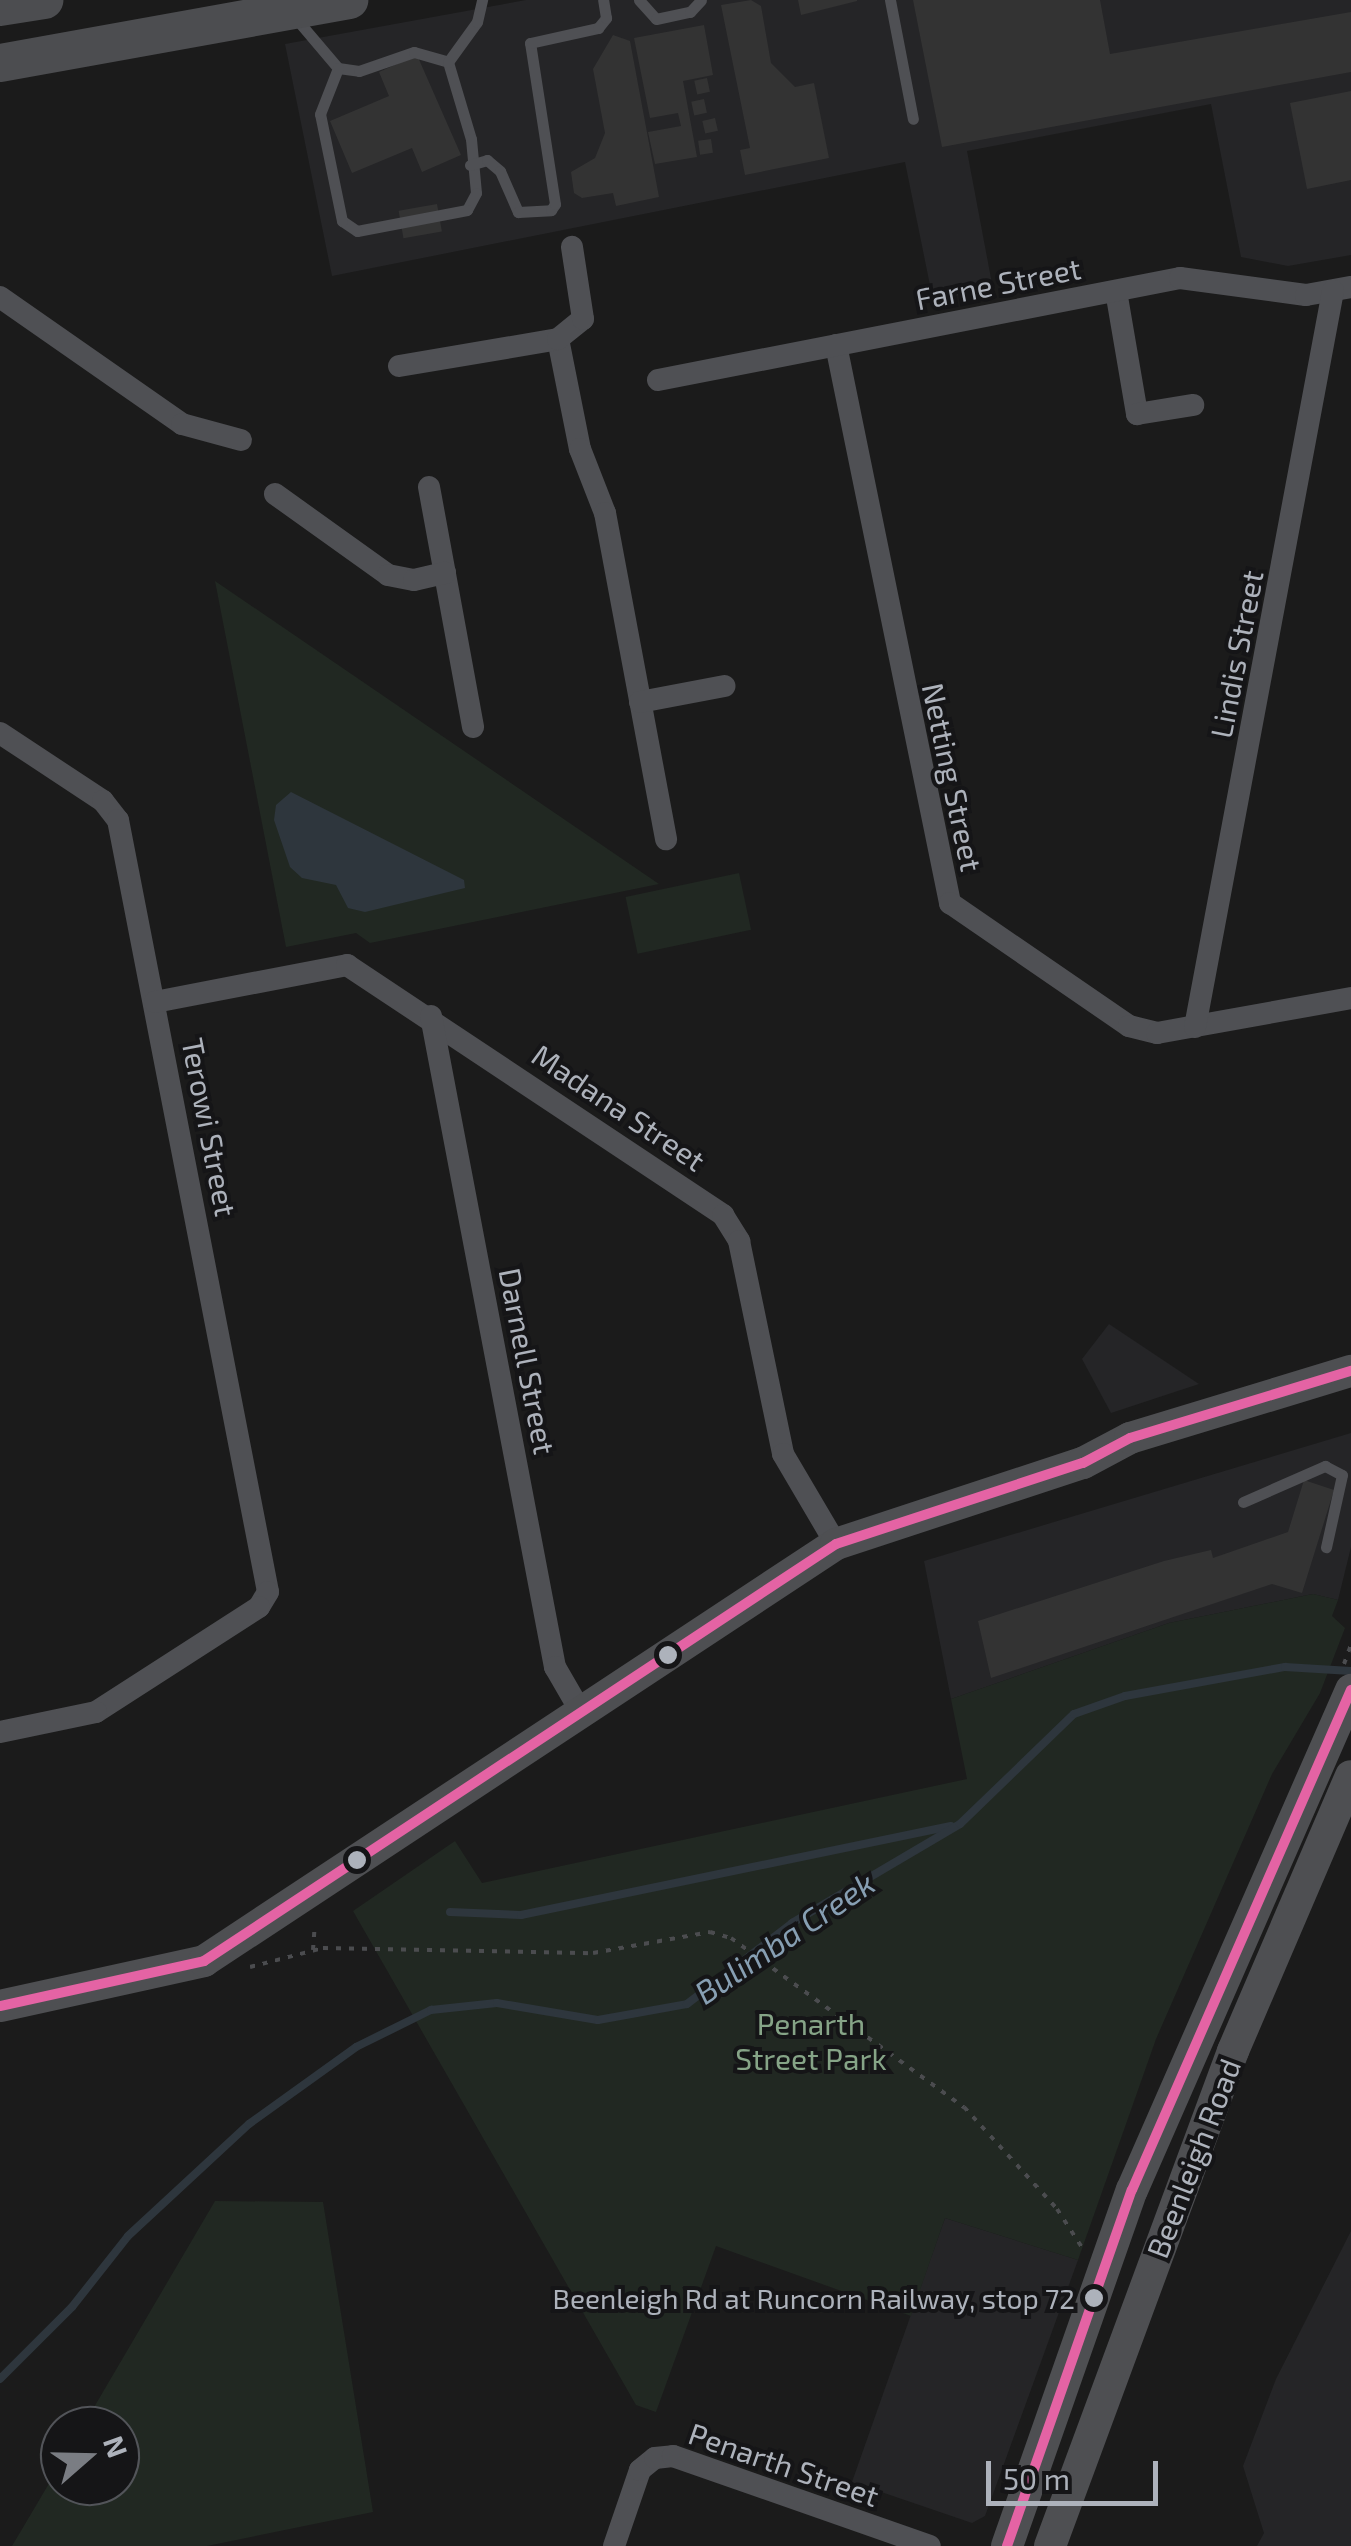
<!DOCTYPE html>
<style>
body{margin:0}
#map{position:relative;width:1351px;height:2546px;overflow:hidden;background:#1b1b1b;font-family:"Exo 2",sans-serif}
div>[style]{position:absolute}
.built>*{inset:0;background:#252527}
.green>*{inset:0;background:#212822;transform-origin:0 0}
.water>*{inset:0;background:#2e363d}
.stream>*{height:8px;margin:-4px;padding:0 4px;transform-origin:4px;border-radius:4px;background:#2e363d}
.building>*{inset:0;background:#333;transform-origin:0 0}
.path>*{height:4px;margin-top:-2px;transform-origin:0;background:repeating-linear-gradient(90deg,#4b4c4f 0 5px,transparent 0 13px)}
.lane>*{height:11px;margin:-5.5px;padding:0 5.5px;transform-origin:5.5px;border-radius:5.5px;background:#4f5054}
.street>*{height:22px;margin:-11px;padding:0 11px;transform-origin:11px;border-radius:11px;background:#4f5054}
.secondary>*{height:32px;margin:-16px;padding:0 16px;transform-origin:16px;border-radius:16px;background:#4e4f52}
.primary>*{height:38px;margin:-19px;padding:0 19px;transform-origin:19px;border-radius:19px;background:#4c4d50}
.bus-1>*{height:10px;margin:-5px;padding:0 5px;transform-origin:5px;border-radius:5px;background:#e463a4}
.dots>*{width:28px;height:28px;translate:-50% -50%;box-sizing:border-box;border:5px solid #151517;border-radius:50%}
span{translate:-50% -50%;white-space:nowrap;text-align:center;line-height:1.15;-webkit-text-stroke:8px #151517;paint-order:stroke}
.bus-label{font-size:28px;color:#adb2bb}
.right{translate:-100% -50%;text-align:right}
.street-label{font-size:30px;color:#adb2bb}
.park-label{font-size:30px;color:#86a487}
.water-label{font-size:32px;color:#879fb3;font-style:italic}
.north{position:absolute;left:40px;top:2406px;width:100px;height:100px;box-sizing:border-box;background:#151517;border:2px solid #525459;border-radius:50%;rotate:70deg;font-size:28px;font-weight:700;line-height:40px;text-align:center;color:#adb2bb}
.north::after{content:'';display:block;margin:auto;width:35px;height:45px;background:#7a7d83;clip-path:polygon(50% 0,100% 100%,50% 72%,0 100%)}
.scale{position:absolute;left:986px;top:2461px;width:172px;height:45px;box-sizing:border-box;border:5px solid #adb2bb;border-top:0;padding-left:12px;font-size:30px;line-height:35px;white-space:nowrap;color:#adb2bb;-webkit-text-stroke:8px #151517;paint-order:stroke}
</style>
<div id="map">
<div class="built">
<i style="clip-path:polygon(526px 0,1351px 0,1351px 255px,1288px 266px,1241px 257px,1211px 104px,967px 151px,993px 289px,933px 300px,905px 162px,332px 276px,285px 44px)"></i>
<i style="clip-path:polygon(1109px 1324px,1199px 1384px,1111px 1413px,1082px 1359px)"></i>
<i style="clip-path:polygon(1351px 1433px,1351px 1547px,1338px 1600px,1313px 1594px,1169px 1623px,951px 1699px,924px 1561px)"></i>
<i style="clip-path:polygon(945px 2218px,1078px 2260px,985px 2516px,972px 2523px,852px 2482px)"></i>
<i style="clip-path:polygon(1351px 2231px,1351px 2546px,1257px 2546px,1264px 2533px,1243px 2466px,1276px 2379px)"></i>
</div>
<div class="green">
<i style="clip-path:polygon(215px 581px,659px 884px,370px 943px,356px 933px,286px 947px)"></i>
<i style="left:739px;top:873px;width:58px;height:116px;rotate:78deg"></i>
<i style="clip-path:polygon(1313px 1594px,1338px 1600px,1332px 1616px,1345px 1628px,1320px 1693px,1272px 1774px,1156px 2039px,1078px 2260px,945px 2218px,911px 2316px,716px 2246px,656px 2412px,636px 2405px,353px 1911px,455px 1841px,482px 1883px,967px 1779px,951px 1699px,1169px 1623px)"></i>
<i style="clip-path:polygon(215px 2201px,323px 2202px,373px 2512px,207px 2546px,12px 2546px,60px 2465px,60px 2486px,120px 2486px,120px 2426px,83px 2426px)"></i>
</div>
<div class="water">
<i style="clip-path:polygon(291px 792px,464px 880px,465px 888px,365px 912px,348px 908px,336px 885px,302px 878px,290px 867px,274px 820px,276px 805px)"></i>
</div>
<div class="stream">
<i style="left:450px;top:1912px;width:71px;rotate:2.4deg"></i>
<i style="left:521px;top:1915px;width:439px;rotate:-11.7deg"></i>
<i style="left:0;top:2379px;width:102px;rotate:-45deg"></i>
<i style="left:72px;top:2307px;width:90px;rotate:-51.7deg"></i>
<i style="left:128px;top:2236px;width:165px;rotate:-42.8deg"></i>
<i style="left:249px;top:2124px;width:132px;rotate:-35.7deg"></i>
<i style="left:356px;top:2047px;width:84px;rotate:-26.3deg"></i>
<i style="left:431px;top:2010px;width:66px;rotate:-6.1deg"></i>
<i style="left:497px;top:2003px;width:102px;rotate:9.6deg"></i>
<i style="left:598px;top:2020px;width:90px;rotate:-10.2deg"></i>
<i style="left:687px;top:2004px;width:133px;rotate:-37.6deg"></i>
<i style="left:792px;top:1923px;width:195px;rotate:-30.5deg"></i>
<i style="left:960px;top:1824px;width:158px;rotate:-44deg"></i>
<i style="left:1074px;top:1714px;width:54px;rotate:-19.4deg"></i>
<i style="left:1125px;top:1696px;width:163px;rotate:-10.3deg"></i>
<i style="left:1285px;top:1667px;width:66px;rotate:3.5deg"></i>
</div>
<div class="building">
<i style="clip-path:polygon(751px 0,761px 6px,771px 63px,795px 87px,814px 83px,829px 158px,745px 175px,740px 150px,750px 148px,721px 5px)"></i>
<i style="clip-path:polygon(798px 0,857px 0,857px 1px,801px 15px)"></i>
<i style="clip-path:polygon(913px 0,1100px 0,1110px 54px,1351px 12px,1351px 72px,942px 147px)"></i>
<i style="clip-path:polygon(704px 25px,713px 75px,683px 81px,697px 157px,655px 164px,648px 132px,681px 126px,678px 113px,650px 118px,634px 38px)"></i>
<i style="clip-path:polygon(613px 35px,630px 41px,659px 197px,616px 206px,613px 193px,582px 198px,574px 193px,571px 172px,595px 158px,605px 133px,593px 69px)"></i>
<i style="clip-path:polygon(417px 55px,461px 155px,422px 172px,412px 148px,352px 173px,330px 121px,389px 96px,379px 72px)"></i>
<i style="left:707px;top:78px;width:14px;height:13px;rotate:78deg"></i>
<i style="clip-path:polygon(1351px 91px,1351px 180px,1307px 189px,1290px 103px)"></i>
<i style="left:704px;top:99px;width:14px;height:13px;rotate:78deg"></i>
<i style="left:715px;top:118px;width:13px;height:13px;rotate:77deg"></i>
<i style="left:711px;top:139px;width:14px;height:13px;rotate:82deg"></i>
<i style="left:437px;top:204px;width:28px;height:39px;rotate:80deg"></i>
<i style="clip-path:polygon(1304px 1480px,1334px 1490px,1302px 1593px,1272px 1584px,991px 1678px,978px 1621px,1164px 1561px,1211px 1550px,1213px 1558px,1288px 1532px)"></i>
</div>
<div class="path">
<i style="left:1344px;top:1664px;width:20px;rotate:-70deg"></i>
<i style="left:313px;top:1950px;width:26px;rotate:-86deg"></i>
<i style="left:250px;top:1967px;width:75px;rotate:-14.6deg"></i>
<i style="left:323px;top:1948px;width:270px;rotate:1.1deg"></i>
<i style="left:593px;top:1953px;width:119px;rotate:-10.2deg"></i>
<i style="left:710px;top:1932px;width:22px;rotate:16deg"></i>
<i style="left:731px;top:1938px;width:288px;rotate:36deg"></i>
<i style="left:964px;top:2107px;width:138px;rotate:47.6deg"></i>
<i style="left:1057px;top:2209px;width:48px;rotate:57deg"></i>
</div>
<div class="lane">
<i style="left:639px;top:0;width:25px;rotate:48deg"></i>
<i style="left:656px;top:19px;width:35px;rotate:-12deg"></i>
<i style="left:690px;top:12px;width:16px;rotate:-47deg"></i>
<i style="left:890px;top:0;width:121px;rotate:79.1deg"></i>
<i style="left:293px;top:15px;width:70px;rotate:49.7deg"></i>
<i style="left:338px;top:68px;width:21px;rotate:8deg"></i>
<i style="left:359px;top:71px;width:58px;rotate:-19.1deg"></i>
<i style="left:414px;top:52px;width:35px;rotate:16deg"></i>
<i style="left:448px;top:62px;width:80px;rotate:73.4deg"></i>
<i style="left:471px;top:139px;width:54px;rotate:84.7deg"></i>
<i style="left:476px;top:193px;width:19px;rotate:118deg"></i>
<i style="left:467px;top:210px;width:112px;rotate:169.2deg"></i>
<i style="left:357px;top:231px;width:18px;rotate:-146deg"></i>
<i style="left:342px;top:221px;width:109px;rotate:-101.6deg"></i>
<i style="left:320px;top:114px;width:49px;rotate:-68.6deg"></i>
<i style="left:448px;top:62px;width:49px;rotate:-54.1deg"></i>
<i style="left:477px;top:22px;width:23px;rotate:-77deg"></i>
<i style="left:470px;top:165px;width:18px;rotate:-16deg"></i>
<i style="left:487px;top:160px;width:17px;rotate:40deg"></i>
<i style="left:500px;top:171px;width:45px;rotate:66.3deg"></i>
<i style="left:518px;top:212px;width:33px;rotate:-3deg"></i>
<i style="left:551px;top:210px;width:7px;rotate:-56deg"></i>
<i style="left:555px;top:204px;width:163px;rotate:-98.8deg"></i>
<i style="left:530px;top:43px;width:70px;rotate:-12.4deg"></i>
<i style="left:598px;top:28px;width:13px;rotate:-51deg"></i>
<i style="left:606px;top:18px;width:18px;rotate:-99deg"></i>
<i style="left:1243px;top:1502px;width:90px;rotate:-23.7deg"></i>
<i style="left:1325px;top:1466px;width:19px;rotate:28deg"></i>
<i style="left:1342px;top:1475px;width:74px;rotate:102.5deg"></i>
</div>
<div class="street">
<i style="left:1116px;top:291px;width:125px;rotate:80.3deg"></i>
<i style="left:1137px;top:414px;width:57px;rotate:-9.1deg"></i>
<i style="left:0;top:297px;width:222px;rotate:34.9deg"></i>
<i style="left:182px;top:424px;width:61px;rotate:15.2deg"></i>
<i style="left:558px;top:339px;width:112px;rotate:78.7deg"></i>
<i style="left:580px;top:449px;width:69px;rotate:68.7deg"></i>
<i style="left:605px;top:513px;width:332px;rotate:79.4deg"></i>
<i style="left:836px;top:345px;width:570px;rotate:78.45deg"></i>
<i style="left:950px;top:903px;width:217px;rotate:34.5deg"></i>
<i style="left:1129px;top:1026px;width:29px;rotate:14deg"></i>
<i style="left:1157px;top:1033px;width:197px;rotate:-10.2deg"></i>
<i style="left:399px;top:366px;width:161px;rotate:-9.6deg"></i>
<i style="left:558px;top:339px;width:32px;rotate:-39deg"></i>
<i style="left:583px;top:319px;width:73px;rotate:-98.7deg"></i>
<i style="left:658px;top:380px;width:532px;rotate:-11.06deg"></i>
<i style="left:1180px;top:278px;width:127px;rotate:7.7deg"></i>
<i style="left:1306px;top:295px;width:46px;rotate:-10.1deg"></i>
<i style="left:429px;top:487px;width:244px;rotate:79.6deg"></i>
<i style="left:275px;top:494px;width:139px;rotate:35.6deg"></i>
<i style="left:388px;top:575px;width:26px;rotate:11deg"></i>
<i style="left:414px;top:580px;width:32px;rotate:-13deg"></i>
<i style="left:640px;top:702px;width:86px;rotate:-10.7deg"></i>
<i style="left:0;top:733px;width:123px;rotate:33.4deg"></i>
<i style="left:103px;top:801px;width:24px;rotate:52deg"></i>
<i style="left:118px;top:820px;width:786px;rotate:79deg"></i>
<i style="left:268px;top:1592px;width:17px;rotate:121deg"></i>
<i style="left:259px;top:1607px;width:194px;rotate:147.2deg"></i>
<i style="left:96px;top:1712px;width:98px;rotate:168.2deg"></i>
<i style="left:155px;top:1002px;width:196px;rotate:-10.9deg"></i>
<i style="left:347px;top:965px;width:452px;rotate:33.6deg"></i>
<i style="left:723px;top:1215px;width:31px;rotate:58deg"></i>
<i style="left:739px;top:1241px;width:217px;rotate:78.3deg"></i>
<i style="left:783px;top:1454px;width:104px;rotate:59.5deg"></i>
<i style="left:431px;top:1016px;width:663px;rotate:79.22deg"></i>
<i style="left:555px;top:1667px;width:52px;rotate:60deg"></i>
<i style="left:1195px;top:1027px;width:749px;rotate:-79.38deg"></i>
<i style="left:614px;top:2546px;width:80px;rotate:-71.1deg"></i>
<i style="left:640px;top:2470px;width:19px;rotate:-39deg"></i>
<i style="left:655px;top:2458px;width:18px;rotate:-6deg"></i>
<i style="left:673px;top:2456px;width:272px;rotate:19.3deg"></i>
</div>
<div class="secondary">
<i style="left:0;top:2006px;width:209px;rotate:-12.4deg"></i>
<i style="left:204px;top:1961px;width:757px;rotate:-33.42deg"></i>
<i style="left:836px;top:1544px;width:260px;rotate:-18.2deg"></i>
<i style="left:1083px;top:1463px;width:53px;rotate:-28deg"></i>
<i style="left:1130px;top:1438px;width:231px;rotate:-16.9deg"></i>
<i style="left:1007px;top:2546px;width:377px;rotate:-70.7deg"></i>
<i style="left:1132px;top:2190px;width:546px;rotate:-66.35deg"></i>
<i style="left:1050px;top:2546px;width:528px;rotate:-69.71deg"></i>
<i style="left:1233px;top:2051px;width:299px;rotate:-66.8deg"></i>
</div>
<div class="primary">
<i style="left:0;top:7px;width:45px;rotate:-9deg"></i>
<i style="left:0;top:63px;width:355px;rotate:-10.2deg"></i>
</div>
<div class="bus-1">
<i style="left:0;top:2006px;width:209px;rotate:-12.4deg"></i>
<i style="left:204px;top:1961px;width:757px;rotate:-33.42deg"></i>
<i style="left:836px;top:1544px;width:260px;rotate:-18.2deg"></i>
<i style="left:1083px;top:1463px;width:53px;rotate:-28deg"></i>
<i style="left:1130px;top:1438px;width:231px;rotate:-16.9deg"></i>
<i style="left:1007px;top:2546px;width:377px;rotate:-70.7deg"></i>
<i style="left:1132px;top:2190px;width:546px;rotate:-66.35deg"></i>
</div>
<div class="dots">
<i style="left:668px;top:1655px;background:#adb2bb"></i>
<i style="left:357px;top:1860px;background:#adb2bb"></i>
<i style="left:1094px;top:2298px;background:#adb2bb"></i>
</div>
<div class="bus-label">
<span class="right" style="left:1075px;top:2298px">Beenleigh Rd at Runcorn Railway, stop 72</span>
</div>
<div class="street-label">
<span style="left:998px;top:283px;rotate:-11deg">Farne Street</span>
<span style="left:1236px;top:654px;rotate:-79deg">Lindis Street</span>
<span style="left:953px;top:777px;rotate:78deg">Netting Street</span>
<span style="left:619px;top:1107px;rotate:34deg">Madana Street</span>
<span style="left:210px;top:1127px;rotate:79deg">Terowi Street</span>
<span style="left:528px;top:1361px;rotate:79deg">Darnell Street</span>
<span style="left:1193px;top:2158px;rotate:-69deg">Beenleigh Road</span>
<span style="left:784px;top:2464px;rotate:19deg">Penarth Street</span>
</div>
<div class="park-label">
<span style="left:811px;top:2040px">Penarth<br>Street Park</span>
</div>
<div class="water-label">
<span style="left:784px;top:1937px;rotate:-34deg">Bulimba Creek</span>
</div>
<div class="north">N</div>
<div class="scale">50 m</div>
</div>
